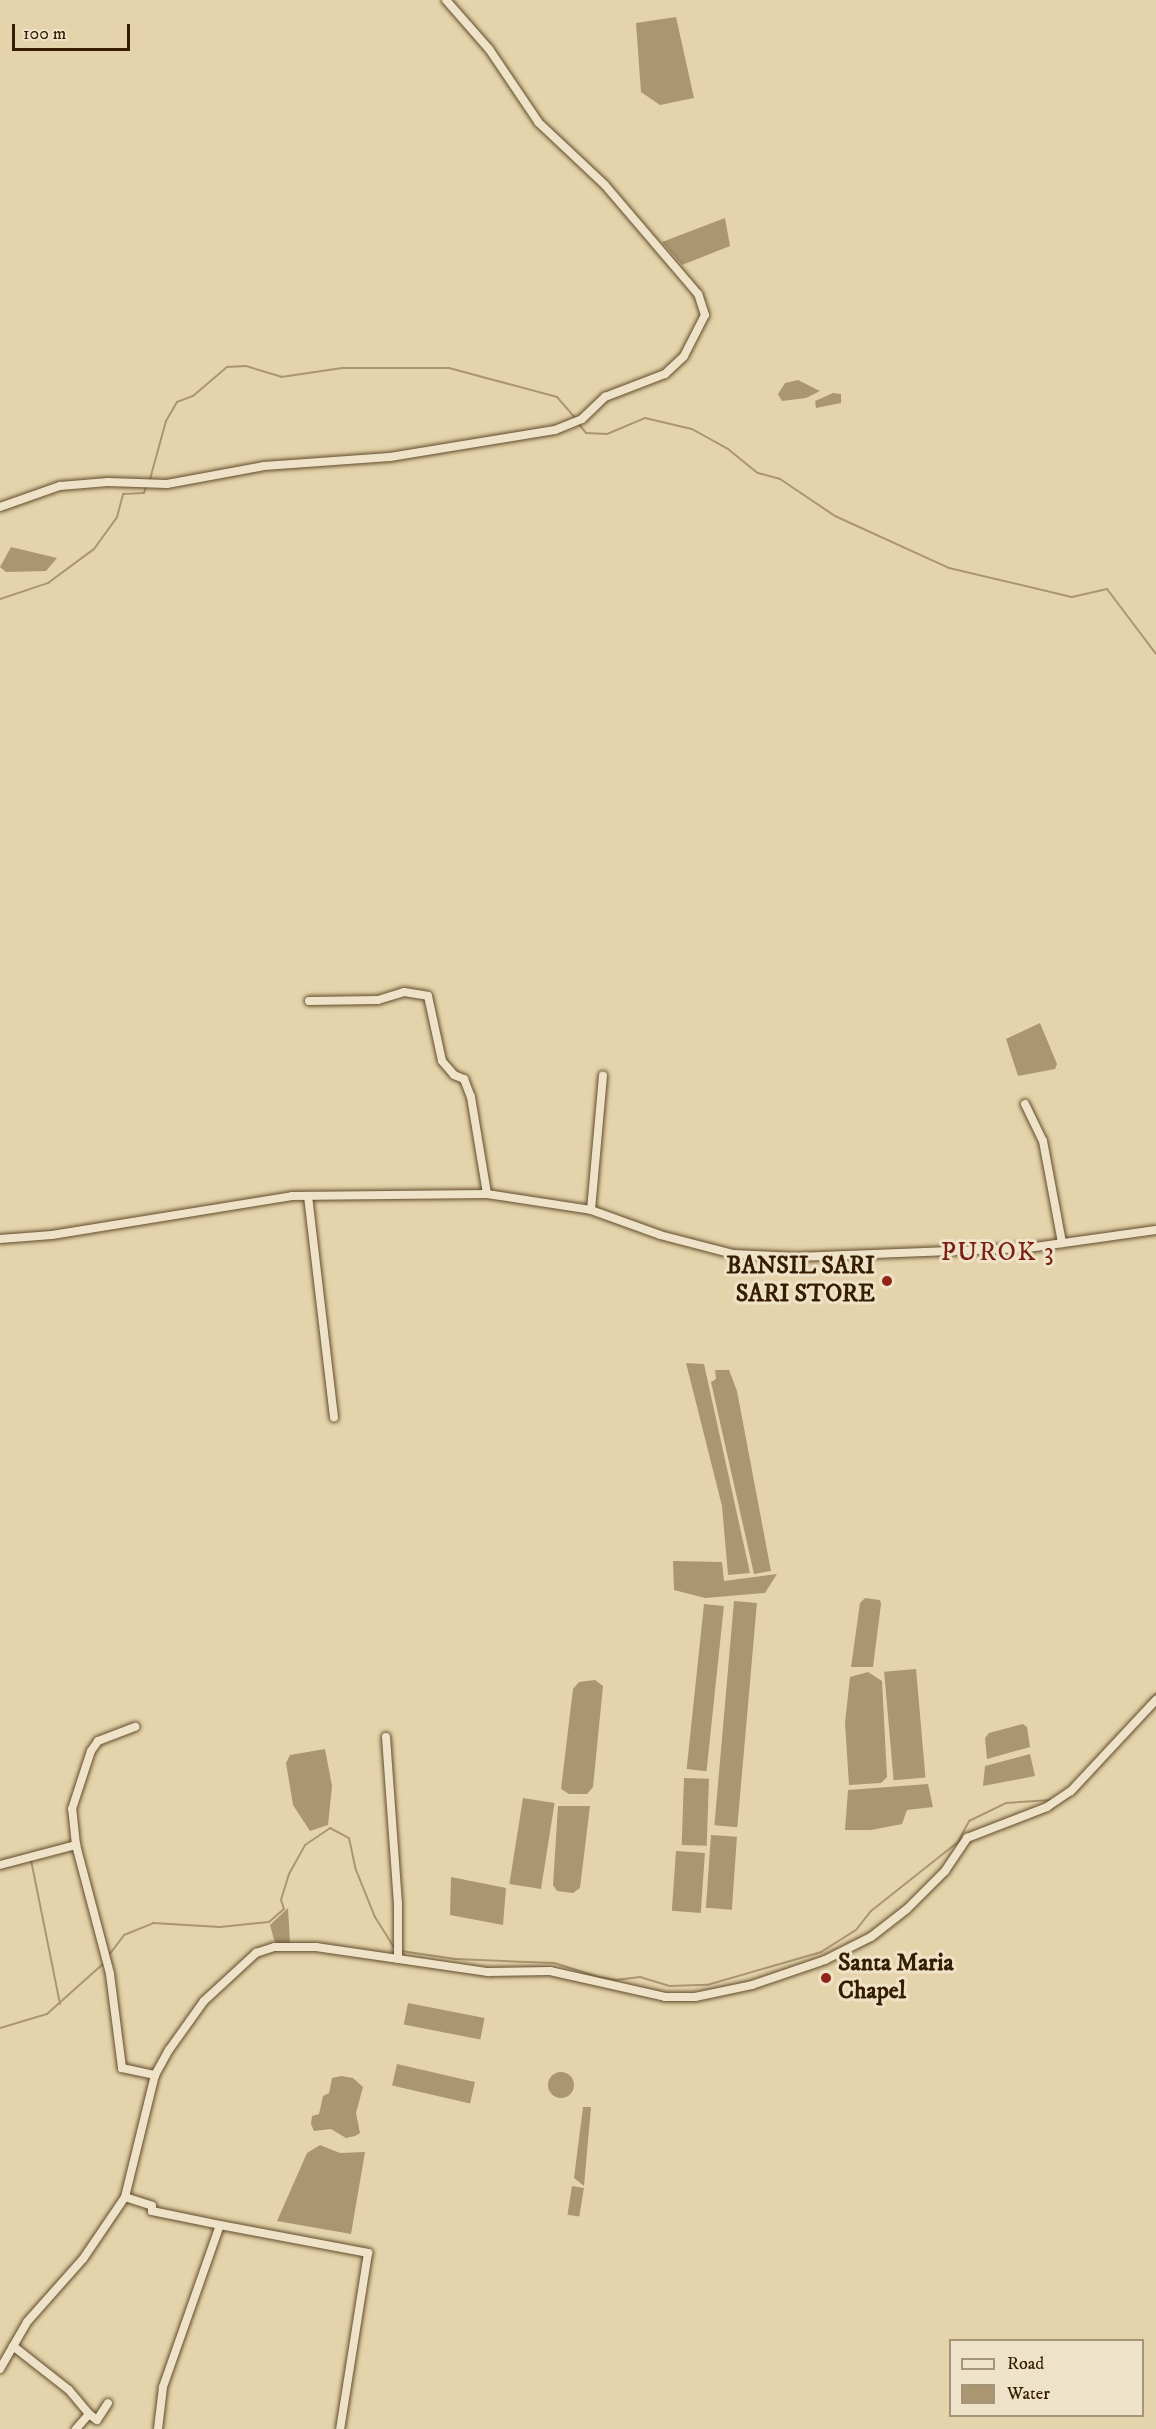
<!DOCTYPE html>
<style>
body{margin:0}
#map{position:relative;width:1156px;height:2429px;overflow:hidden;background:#e5d4ab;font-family:"IM FELL DW Pica",serif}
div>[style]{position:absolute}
.water>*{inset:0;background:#aa9671;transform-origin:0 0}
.round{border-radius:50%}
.stream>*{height:2px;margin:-1px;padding:0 1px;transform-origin:1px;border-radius:1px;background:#aa9671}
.roads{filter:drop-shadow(0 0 2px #624b2b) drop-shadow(0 0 2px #624b2b)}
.minor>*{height:8px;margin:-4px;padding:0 4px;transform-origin:4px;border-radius:4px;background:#eee3c8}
.dots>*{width:16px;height:16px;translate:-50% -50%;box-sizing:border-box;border:3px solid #eee3c8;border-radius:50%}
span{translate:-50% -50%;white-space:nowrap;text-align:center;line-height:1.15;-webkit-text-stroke:6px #eee3c8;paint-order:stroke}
.poi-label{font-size:24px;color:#361d00;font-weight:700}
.right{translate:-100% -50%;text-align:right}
.left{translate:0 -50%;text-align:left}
.neighbourhood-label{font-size:26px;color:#7a1f14;letter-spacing:1.5px}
.legend{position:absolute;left:949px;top:2339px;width:195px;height:78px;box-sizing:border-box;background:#eee3c8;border:2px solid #a49478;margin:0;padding:8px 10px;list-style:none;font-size:18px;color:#361d00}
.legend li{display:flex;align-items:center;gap:12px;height:30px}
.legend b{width:30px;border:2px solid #a49478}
.scale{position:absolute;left:12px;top:24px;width:118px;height:27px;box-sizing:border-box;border:3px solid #361d00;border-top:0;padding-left:8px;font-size:18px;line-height:21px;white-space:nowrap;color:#361d00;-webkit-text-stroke:4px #eee3c8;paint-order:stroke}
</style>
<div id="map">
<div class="water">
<i style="clip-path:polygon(676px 17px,694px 98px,660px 105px,641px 92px,636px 23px)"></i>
<i style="clip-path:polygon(725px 218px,730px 246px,682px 265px,662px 242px)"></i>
<i style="clip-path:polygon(798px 380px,820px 391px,806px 398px,782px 401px,778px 394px,785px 383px)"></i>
<i style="clip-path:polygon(833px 393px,841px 394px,841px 403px,816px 408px,815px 401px)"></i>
<i style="clip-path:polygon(11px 547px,57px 558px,46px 571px,6px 572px,0 567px)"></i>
<i style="clip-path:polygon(1040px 1023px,1057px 1064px,1055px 1069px,1018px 1076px,1006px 1039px)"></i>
<i style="clip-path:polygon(686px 1363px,704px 1364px,750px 1573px,728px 1575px,722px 1506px)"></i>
<i style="clip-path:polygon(715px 1370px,729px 1370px,737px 1391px,771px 1571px,754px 1574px,711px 1382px,716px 1379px)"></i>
<i style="clip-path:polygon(673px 1561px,722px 1562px,724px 1581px,777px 1574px,765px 1593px,705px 1598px,674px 1590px)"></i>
<i style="clip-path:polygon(865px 1598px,880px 1600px,881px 1604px,873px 1667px,851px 1667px,860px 1603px)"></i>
<i style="left:734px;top:1601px;width:23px;height:225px;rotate:5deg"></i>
<i style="left:704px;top:1604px;width:20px;height:166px;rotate:6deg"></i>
<i style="left:916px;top:1669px;width:109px;height:32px;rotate:85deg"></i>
<i style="clip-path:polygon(868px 1672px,882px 1681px,887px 1777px,881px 1783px,849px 1785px,845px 1723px,850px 1677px)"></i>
<i style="clip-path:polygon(595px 1680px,603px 1686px,593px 1787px,587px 1794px,569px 1794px,561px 1789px,573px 1689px,579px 1682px)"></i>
<i style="clip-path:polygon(1023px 1724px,1027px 1727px,1030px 1747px,987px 1759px,985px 1738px,989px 1733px)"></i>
<i style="clip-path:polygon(325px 1749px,332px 1786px,328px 1825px,310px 1831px,293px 1805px,286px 1763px,290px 1755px)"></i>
<i style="clip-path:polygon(1030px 1754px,1035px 1776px,983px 1786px,985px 1766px)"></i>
<i style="left:684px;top:1778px;width:25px;height:67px;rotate:2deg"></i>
<i style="clip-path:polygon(928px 1784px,933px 1807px,907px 1810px,902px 1824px,871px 1830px,845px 1830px,848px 1790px)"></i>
<i style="left:523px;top:1798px;width:32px;height:87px;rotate:9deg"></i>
<i style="clip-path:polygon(558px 1806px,590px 1806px,580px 1888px,573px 1893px,557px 1891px,553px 1885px)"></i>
<i style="left:711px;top:1835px;width:26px;height:73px;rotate:4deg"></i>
<i style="left:676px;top:1851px;width:29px;height:60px;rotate:4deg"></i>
<i style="clip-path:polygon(451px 1877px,506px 1888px,503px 1925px,450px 1915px)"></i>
<i style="clip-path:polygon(288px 1908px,290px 1943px,275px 1943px,270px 1925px)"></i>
<i style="left:408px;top:2003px;width:78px;height:22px;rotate:11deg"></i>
<i style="left:397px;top:2064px;width:80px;height:22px;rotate:13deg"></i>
<i class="round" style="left:548px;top:2072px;width:26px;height:26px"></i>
<i style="clip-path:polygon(341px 2076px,353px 2078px,363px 2087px,356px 2113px,360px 2133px,355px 2136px,346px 2138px,331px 2129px,314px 2131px,311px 2124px,312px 2116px,319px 2114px,323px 2096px,329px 2093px,332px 2078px)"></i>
<i style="clip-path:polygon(583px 2107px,591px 2107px,584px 2186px,574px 2178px)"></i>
<i style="clip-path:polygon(320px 2145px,340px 2153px,365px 2152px,351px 2234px,277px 2221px,307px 2153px)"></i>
<i style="left:572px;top:2186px;width:12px;height:29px;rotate:9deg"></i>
</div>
<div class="stream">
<i style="left:578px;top:423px;width:13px;rotate:51deg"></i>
<i style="left:586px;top:433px;width:21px;rotate:3deg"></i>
<i style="left:607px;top:434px;width:41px;rotate:-22.8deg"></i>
<i style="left:645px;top:418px;width:48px;rotate:13.2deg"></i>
<i style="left:692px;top:429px;width:41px;rotate:29.1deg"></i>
<i style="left:728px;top:449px;width:38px;rotate:39deg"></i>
<i style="left:758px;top:473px;width:23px;rotate:15deg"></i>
<i style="left:780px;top:479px;width:66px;rotate:33.9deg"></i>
<i style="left:835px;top:516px;width:125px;rotate:24.5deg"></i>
<i style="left:949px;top:568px;width:126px;rotate:13.3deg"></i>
<i style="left:1072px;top:597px;width:36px;rotate:-13deg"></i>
<i style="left:1107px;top:589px;width:81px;rotate:53deg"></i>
<i style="left:150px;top:479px;width:60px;rotate:-74.6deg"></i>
<i style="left:166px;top:421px;width:22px;rotate:-60deg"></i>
<i style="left:177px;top:402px;width:17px;rotate:-21deg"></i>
<i style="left:193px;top:396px;width:45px;rotate:-40.5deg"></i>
<i style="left:227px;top:367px;width:19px;rotate:-3deg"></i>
<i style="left:246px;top:366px;width:37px;rotate:17deg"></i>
<i style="left:281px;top:377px;width:62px;rotate:-8.4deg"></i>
<i style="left:342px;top:368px;width:107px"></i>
<i style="left:449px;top:368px;width:112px;rotate:15deg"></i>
<i style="left:557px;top:397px;width:28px;rotate:49deg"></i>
<i style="left:0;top:599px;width:51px;rotate:-18.4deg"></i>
<i style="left:48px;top:583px;width:57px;rotate:-36.5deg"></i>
<i style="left:94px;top:549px;width:39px;rotate:-54deg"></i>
<i style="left:117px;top:517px;width:24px;rotate:-75deg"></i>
<i style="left:123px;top:494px;width:21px;rotate:-3deg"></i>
<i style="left:144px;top:493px;width:6px;rotate:-72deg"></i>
<i style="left:1150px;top:1701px;width:10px;rotate:-53deg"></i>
<i style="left:31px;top:1860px;width:147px;rotate:78.6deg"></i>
<i style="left:401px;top:1951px;width:55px;rotate:8.4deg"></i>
<i style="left:455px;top:1959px;width:99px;rotate:2.3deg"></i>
<i style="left:554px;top:1963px;width:47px;rotate:17.3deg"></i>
<i style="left:599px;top:1977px;width:17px;rotate:10deg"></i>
<i style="left:616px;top:1980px;width:24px;rotate:-7deg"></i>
<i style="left:640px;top:1977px;width:30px;rotate:17deg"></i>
<i style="left:669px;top:1986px;width:38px;rotate:-2deg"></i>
<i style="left:707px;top:1985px;width:119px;rotate:-16.1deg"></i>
<i style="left:821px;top:1952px;width:41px;rotate:-32.2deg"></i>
<i style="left:856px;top:1930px;width:24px;rotate:-52deg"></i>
<i style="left:871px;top:1911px;width:111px;rotate:-38.4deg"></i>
<i style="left:958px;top:1842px;width:24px;rotate:-62deg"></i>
<i style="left:969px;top:1821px;width:41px;rotate:-25.9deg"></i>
<i style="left:1006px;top:1803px;width:45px;rotate:-3.8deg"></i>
<i style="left:109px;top:1955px;width:25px;rotate:-53deg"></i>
<i style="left:124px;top:1935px;width:31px;rotate:-22deg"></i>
<i style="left:153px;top:1923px;width:67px;rotate:3.4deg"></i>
<i style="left:220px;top:1927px;width:49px;rotate:-5.8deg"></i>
<i style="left:269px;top:1922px;width:20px;rotate:-41deg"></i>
<i style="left:284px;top:1909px;width:9px;rotate:-108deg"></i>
<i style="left:281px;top:1900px;width:27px;rotate:-73deg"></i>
<i style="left:289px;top:1874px;width:33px;rotate:-61deg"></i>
<i style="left:305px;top:1845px;width:30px;rotate:-34deg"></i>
<i style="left:330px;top:1828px;width:21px;rotate:28deg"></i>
<i style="left:349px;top:1838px;width:33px;rotate:78deg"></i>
<i style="left:356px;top:1870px;width:51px;rotate:68deg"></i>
<i style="left:375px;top:1917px;width:39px;rotate:58deg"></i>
<i style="left:0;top:2028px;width:49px;rotate:-16.6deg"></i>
<i style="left:47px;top:2014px;width:76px;rotate:-41.8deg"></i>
</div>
<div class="roads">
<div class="minor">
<i style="left:0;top:507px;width:64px;rotate:-19.3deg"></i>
<i style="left:60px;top:486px;width:48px;rotate:-4.8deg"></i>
<i style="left:108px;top:482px;width:59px;rotate:1.9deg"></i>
<i style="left:167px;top:484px;width:99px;rotate:-10.5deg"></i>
<i style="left:264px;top:466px;width:126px;rotate:-4.1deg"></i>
<i style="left:390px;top:457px;width:167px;rotate:-9.3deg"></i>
<i style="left:555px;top:430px;width:29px;rotate:-22deg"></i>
<i style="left:582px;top:419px;width:32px;rotate:-44deg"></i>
<i style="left:605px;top:397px;width:64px;rotate:-21deg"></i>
<i style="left:665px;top:374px;width:26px;rotate:-43deg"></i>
<i style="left:684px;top:356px;width:46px;rotate:-62.9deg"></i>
<i style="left:705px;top:315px;width:22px;rotate:-108deg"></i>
<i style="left:698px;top:294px;width:143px;rotate:-130.5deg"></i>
<i style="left:605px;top:185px;width:91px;rotate:-136.8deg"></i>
<i style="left:539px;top:123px;width:89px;rotate:-124deg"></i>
<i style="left:489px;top:49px;width:65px;rotate:-131.3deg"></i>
<i style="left:309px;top:1001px;width:69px;rotate:-0.8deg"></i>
<i style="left:378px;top:1000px;width:27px;rotate:-17deg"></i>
<i style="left:404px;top:992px;width:24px;rotate:9deg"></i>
<i style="left:428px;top:996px;width:66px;rotate:77.8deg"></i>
<i style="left:442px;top:1061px;width:18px;rotate:49deg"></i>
<i style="left:454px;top:1075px;width:11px;rotate:22deg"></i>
<i style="left:464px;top:1079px;width:19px;rotate:69deg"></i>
<i style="left:471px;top:1097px;width:98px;rotate:80.6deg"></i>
<i style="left:1025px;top:1104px;width:41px;rotate:64.1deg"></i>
<i style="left:1043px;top:1141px;width:104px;rotate:79.4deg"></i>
<i style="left:308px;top:1196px;width:223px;rotate:83.3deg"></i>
<i style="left:591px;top:1210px;width:135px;rotate:-84.9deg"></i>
<i style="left:0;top:1239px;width:52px;rotate:-4.4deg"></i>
<i style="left:52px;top:1235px;width:243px;rotate:-9.2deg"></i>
<i style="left:292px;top:1196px;width:195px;rotate:-0.6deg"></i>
<i style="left:487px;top:1194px;width:105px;rotate:8.7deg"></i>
<i style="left:591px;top:1210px;width:73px;rotate:19.9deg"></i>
<i style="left:660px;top:1235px;width:75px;rotate:14.6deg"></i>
<i style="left:733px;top:1254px;width:63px;rotate:2.7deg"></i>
<i style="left:796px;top:1257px;width:232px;rotate:-2.2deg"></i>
<i style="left:1028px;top:1248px;width:129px;rotate:-8deg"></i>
<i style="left:386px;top:1737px;width:167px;rotate:85.9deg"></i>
<i style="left:398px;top:1904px;width:55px;rotate:90deg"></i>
<i style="left:76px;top:1845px;width:36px;rotate:-96deg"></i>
<i style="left:72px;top:1809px;width:61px;rotate:-71.9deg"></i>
<i style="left:91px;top:1751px;width:12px;rotate:-55deg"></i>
<i style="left:98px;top:1741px;width:40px;rotate:-21deg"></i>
<i style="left:0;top:1865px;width:79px;rotate:-14.7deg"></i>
<i style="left:76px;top:1845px;width:133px;rotate:75.2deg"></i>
<i style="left:110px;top:1974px;width:95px;rotate:82.7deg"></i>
<i style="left:122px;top:2068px;width:34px;rotate:12deg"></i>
<i style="left:125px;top:2197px;width:28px;rotate:18deg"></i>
<i style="left:152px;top:2206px;width:5px;rotate:90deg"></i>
<i style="left:152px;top:2211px;width:69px;rotate:11.6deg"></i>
<i style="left:220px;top:2225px;width:172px;rotate:109.4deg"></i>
<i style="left:163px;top:2387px;width:42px;rotate:96.8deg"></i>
<i style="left:220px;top:2225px;width:151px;rotate:10.7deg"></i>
<i style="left:368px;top:2253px;width:178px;rotate:99deg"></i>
<i style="left:13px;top:2346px;width:71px;rotate:38.2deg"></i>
<i style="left:69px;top:2390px;width:31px;rotate:50deg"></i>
<i style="left:89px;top:2414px;width:20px;rotate:131deg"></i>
<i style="left:0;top:2369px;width:54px;rotate:-60.1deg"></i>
<i style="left:27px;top:2322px;width:84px;rotate:-48.4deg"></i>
<i style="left:83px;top:2259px;width:75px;rotate:-55.9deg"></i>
<i style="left:125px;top:2197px;width:126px;rotate:-76.2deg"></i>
<i style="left:155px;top:2075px;width:29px;rotate:-61deg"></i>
<i style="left:169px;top:2050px;width:60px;rotate:-54.5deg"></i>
<i style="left:204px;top:2001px;width:71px;rotate:-42.7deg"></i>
<i style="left:256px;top:1953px;width:20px;rotate:-18deg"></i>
<i style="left:275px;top:1947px;width:41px"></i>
<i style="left:316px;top:1947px;width:174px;rotate:8.3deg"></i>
<i style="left:488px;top:1972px;width:62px;rotate:-0.9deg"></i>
<i style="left:550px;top:1971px;width:118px;rotate:12.7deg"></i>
<i style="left:665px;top:1997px;width:30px"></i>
<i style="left:695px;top:1997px;width:58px;rotate:-11.9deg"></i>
<i style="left:752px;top:1985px;width:77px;rotate:-18.9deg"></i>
<i style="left:825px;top:1960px;width:51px;rotate:-26.6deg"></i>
<i style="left:871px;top:1937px;width:46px;rotate:-37.9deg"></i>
<i style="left:907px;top:1909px;width:54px;rotate:-45deg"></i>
<i style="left:945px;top:1871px;width:40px;rotate:-56deg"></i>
<i style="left:967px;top:1838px;width:86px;rotate:-21.2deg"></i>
<i style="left:1047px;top:1807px;width:29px;rotate:-34deg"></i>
<i style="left:1071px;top:1791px;width:125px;rotate:-47deg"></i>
<i style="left:89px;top:2414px;width:10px;rotate:37deg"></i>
<i style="left:97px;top:2420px;width:20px;rotate:-57deg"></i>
</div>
</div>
<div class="dots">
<i style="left:887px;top:1281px;background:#8f2418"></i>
<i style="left:826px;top:1978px;background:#8f2418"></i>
</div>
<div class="poi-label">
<span class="right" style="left:875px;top:1281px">BANSIL SARI<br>SARI STORE</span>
<span class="left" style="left:838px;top:1978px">Santa Maria<br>Chapel</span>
</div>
<div class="neighbourhood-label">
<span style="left:998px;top:1253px">PUROK 3</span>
</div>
<ul class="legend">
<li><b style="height:8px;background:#eee3c8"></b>Road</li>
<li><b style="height:16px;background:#aa9671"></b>Water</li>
</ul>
<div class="scale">100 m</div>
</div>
